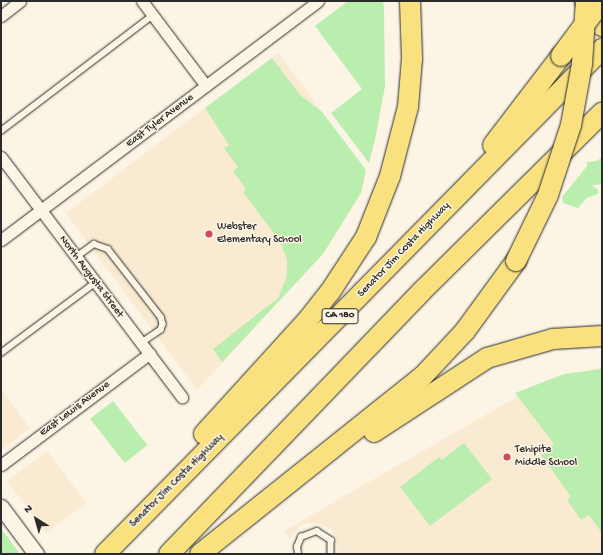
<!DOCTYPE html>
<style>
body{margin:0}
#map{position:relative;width:603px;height:555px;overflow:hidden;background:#fcf5e5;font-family:"Gochi Hand",sans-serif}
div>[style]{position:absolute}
.built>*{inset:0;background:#f9ead1;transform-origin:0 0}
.green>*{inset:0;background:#baeeaf;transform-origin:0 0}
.roads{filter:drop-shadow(0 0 1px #2b2b2b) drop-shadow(0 0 1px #2b2b2b)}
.service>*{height:5.5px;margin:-2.75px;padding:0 2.75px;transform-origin:2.75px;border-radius:2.75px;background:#fcf5e5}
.minor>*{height:11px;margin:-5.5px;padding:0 5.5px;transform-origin:5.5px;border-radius:5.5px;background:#fcf5e5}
.secondary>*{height:15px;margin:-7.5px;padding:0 7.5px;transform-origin:7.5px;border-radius:7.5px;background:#fcf5e5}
.motorway>*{height:20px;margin:-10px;padding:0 10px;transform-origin:10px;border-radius:10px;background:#fae180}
.bridges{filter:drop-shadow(0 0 1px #2b2b2b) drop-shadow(0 0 1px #2b2b2b)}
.motorway-bridge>*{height:20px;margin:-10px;padding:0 10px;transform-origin:10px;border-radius:10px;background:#fae180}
.dots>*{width:11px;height:11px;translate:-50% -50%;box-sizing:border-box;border:2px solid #fcf5e5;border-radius:50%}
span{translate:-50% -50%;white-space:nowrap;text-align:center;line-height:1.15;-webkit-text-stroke:3px #fcf5e5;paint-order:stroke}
.shield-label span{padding:1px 3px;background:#fcf5e5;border:1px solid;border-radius:3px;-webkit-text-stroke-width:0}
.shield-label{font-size:10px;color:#2b2b2b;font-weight:700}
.street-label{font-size:11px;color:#2b2b2b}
.poi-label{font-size:11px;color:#2b2b2b}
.left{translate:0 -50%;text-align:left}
.frame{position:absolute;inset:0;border:2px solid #2b2b2b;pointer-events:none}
.north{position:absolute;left:16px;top:499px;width:40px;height:40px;-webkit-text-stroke:3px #fcf5e5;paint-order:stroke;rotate:323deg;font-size:11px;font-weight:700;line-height:16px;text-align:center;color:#2b2b2b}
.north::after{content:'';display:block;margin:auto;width:14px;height:18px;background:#2b2b2b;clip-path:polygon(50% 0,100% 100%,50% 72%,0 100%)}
</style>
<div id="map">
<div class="built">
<i style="clip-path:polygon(278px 53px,366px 170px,361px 193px,323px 254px,197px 390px,66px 213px)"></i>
<i style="clip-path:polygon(602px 367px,602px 554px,338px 554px,336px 537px,330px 529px,321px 524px,307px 523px,299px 527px,290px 539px,284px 531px,529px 390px,562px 376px)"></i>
<i style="clip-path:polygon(1px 390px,30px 428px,1px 450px)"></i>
<i style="left:47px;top:451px;width:65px;height:50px;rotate:53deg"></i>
</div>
<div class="green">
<i style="clip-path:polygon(348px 1px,383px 1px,384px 9px,385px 86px,376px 135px,369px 163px,331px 113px,362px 89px,315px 26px)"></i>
<i style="clip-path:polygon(272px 58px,300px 95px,322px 112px,366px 170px,361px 193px,323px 254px,222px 362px,213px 349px,278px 298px,287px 276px,287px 259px,279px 240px,243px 192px,246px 189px,233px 171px,238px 167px,224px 148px,229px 145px,205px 108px)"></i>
<i style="clip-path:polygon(602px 157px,602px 184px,588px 186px,593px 186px,599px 191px,598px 194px,587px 198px,578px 208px,563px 203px,562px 197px,587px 166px,587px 162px,597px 161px)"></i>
<i style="clip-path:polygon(602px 369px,602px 533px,589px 515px,581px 520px,567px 500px,571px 497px,541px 455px,554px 444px,515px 393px,564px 374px)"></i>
<i style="left:113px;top:401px;width:56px;height:29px;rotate:52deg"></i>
<i style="clip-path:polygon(464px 443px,492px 479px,430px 526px,400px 487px,439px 457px,442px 460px)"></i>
<i style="clip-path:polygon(1px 528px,20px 554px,1px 554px)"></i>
</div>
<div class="roads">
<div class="service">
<i style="left:1px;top:131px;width:191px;rotate:-37.3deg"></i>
<i style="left:76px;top:257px;width:22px;rotate:-36deg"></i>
<i style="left:94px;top:244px;width:15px;rotate:20deg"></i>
<i style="left:108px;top:249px;width:86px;rotate:52.1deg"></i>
<i style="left:161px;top:317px;width:7px;rotate:74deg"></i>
<i style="left:163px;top:324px;width:6px;rotate:108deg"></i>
<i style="left:161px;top:330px;width:23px;rotate:146deg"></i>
<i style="left:1px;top:353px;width:117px;rotate:-36.7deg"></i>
<i style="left:298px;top:554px;width:7px;rotate:-98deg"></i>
<i style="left:297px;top:547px;width:11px;rotate:-68deg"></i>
<i style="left:301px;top:537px;width:17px;rotate:-21deg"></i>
<i style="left:317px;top:531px;width:17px;rotate:33deg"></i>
<i style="left:331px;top:540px;width:14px;rotate:90deg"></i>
</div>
<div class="minor">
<i style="left:142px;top:1px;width:106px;rotate:53deg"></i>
<i style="left:1px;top:16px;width:24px;rotate:-38deg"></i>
<i style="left:1px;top:157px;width:301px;rotate:53deg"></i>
<i style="left:1px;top:240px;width:397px;rotate:-37deg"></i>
<i style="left:1px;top:465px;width:186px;rotate:-36.9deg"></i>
</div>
<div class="secondary">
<i style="left:1px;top:507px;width:59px;rotate:53.3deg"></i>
</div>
<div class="motorway">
<i style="left:585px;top:1px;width:30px;rotate:56deg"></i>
<i style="left:493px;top:145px;width:112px;rotate:-52.6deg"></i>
<i style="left:374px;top:432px;width:135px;rotate:-33.2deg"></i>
<i style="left:487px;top:358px;width:69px;rotate:-16.1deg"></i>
<i style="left:553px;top:339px;width:49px;rotate:-3.5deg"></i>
<i style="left:204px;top:434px;width:153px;rotate:-47.7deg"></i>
<i style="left:307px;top:321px;width:37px;rotate:-52deg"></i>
<i style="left:330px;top:292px;width:66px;rotate:-56.8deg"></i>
<i style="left:366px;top:237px;width:66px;rotate:-68.5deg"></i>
<i style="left:390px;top:176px;width:71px;rotate:-75.4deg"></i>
<i style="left:408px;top:107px;width:49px;rotate:-85.3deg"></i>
<i style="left:412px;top:58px;width:57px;rotate:-92deg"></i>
<i style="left:105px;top:554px;width:709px;rotate:-45.46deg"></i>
<i style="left:169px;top:554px;width:364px;rotate:-46.1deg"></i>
<i style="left:421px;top:292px;width:255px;rotate:-44.7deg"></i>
<i style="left:200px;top:554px;width:284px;rotate:-38.6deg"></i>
<i style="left:422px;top:377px;width:63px;rotate:-46.9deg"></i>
<i style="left:465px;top:331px;width:87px;rotate:-53.9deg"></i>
</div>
</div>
<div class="bridges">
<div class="motorway-bridge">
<i style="left:561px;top:56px;width:69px;rotate:-53.3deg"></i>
<i style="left:516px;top:261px;width:73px;rotate:-64.1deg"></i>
<i style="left:548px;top:195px;width:74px;rotate:-71.8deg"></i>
<i style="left:571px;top:125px;width:62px;rotate:-79.8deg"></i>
<i style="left:582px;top:64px;width:63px;rotate:-86.4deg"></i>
</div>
</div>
<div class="dots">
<i style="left:209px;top:234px;background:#d1495b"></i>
<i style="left:507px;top:457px;background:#d1495b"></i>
</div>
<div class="shield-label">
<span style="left:340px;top:316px">CA 180</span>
</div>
<div class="street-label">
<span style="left:160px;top:121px;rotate:-37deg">East Tyler Avenue</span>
<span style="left:404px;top:250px;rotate:-46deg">Senator Jim Costa Highway</span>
<span style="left:91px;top:277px;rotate:53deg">North Augusta Street</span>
<span style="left:75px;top:409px;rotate:-37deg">East Lewis Avenue</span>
<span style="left:177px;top:481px;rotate:-45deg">Senator Jim Costa Highway</span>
</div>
<div class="poi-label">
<span class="left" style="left:217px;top:234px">Webster<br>Elementary School</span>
<span class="left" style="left:515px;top:457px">Tehipite<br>Middle School</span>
</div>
<div class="frame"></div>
<div class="north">N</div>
</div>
